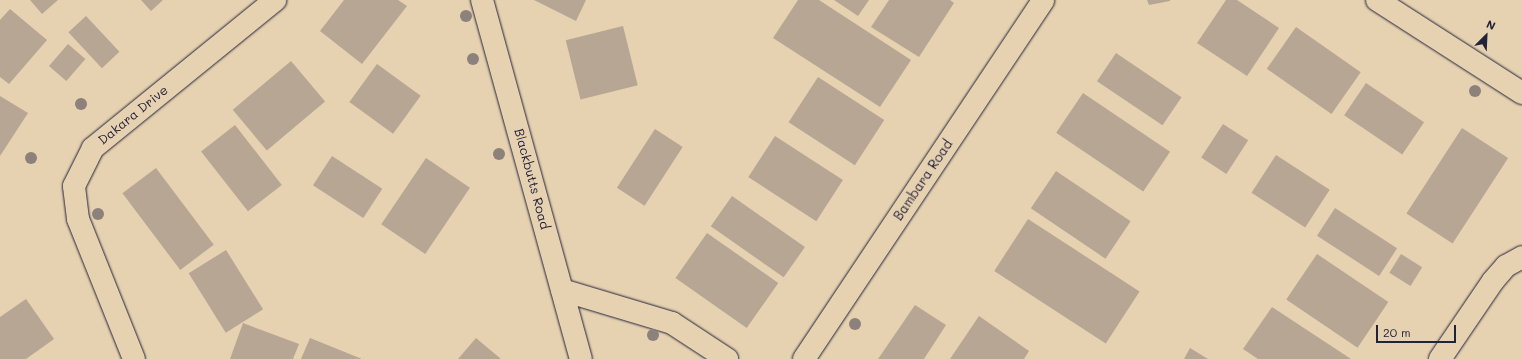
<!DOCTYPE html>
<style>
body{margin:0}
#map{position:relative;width:1522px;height:359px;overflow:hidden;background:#e6d1b0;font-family:Mali,sans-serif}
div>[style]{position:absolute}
.building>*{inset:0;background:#b6a693;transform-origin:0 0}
.roads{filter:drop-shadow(0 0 1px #22223b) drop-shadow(0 0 1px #22223b)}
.street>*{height:22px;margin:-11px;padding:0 11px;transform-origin:11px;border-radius:11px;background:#e6d1b0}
.secondary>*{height:22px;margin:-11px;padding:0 11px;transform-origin:11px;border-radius:11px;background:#e6d1b0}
.trees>*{width:12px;height:12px;margin:-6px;border-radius:50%;background:#8c817b}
span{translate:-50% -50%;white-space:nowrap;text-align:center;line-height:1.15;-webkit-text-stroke:3.5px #e6d1b0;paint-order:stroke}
.street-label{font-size:13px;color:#22223b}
.north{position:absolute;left:1466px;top:16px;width:40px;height:40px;-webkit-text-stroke:3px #e6d1b0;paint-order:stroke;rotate:24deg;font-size:11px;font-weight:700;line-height:16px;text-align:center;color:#22223b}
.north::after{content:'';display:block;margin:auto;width:14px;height:18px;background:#22223b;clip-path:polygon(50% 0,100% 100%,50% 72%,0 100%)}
.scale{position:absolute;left:1376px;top:325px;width:80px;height:18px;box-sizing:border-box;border:2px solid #22223b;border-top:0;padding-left:5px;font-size:12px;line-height:14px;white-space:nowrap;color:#22223b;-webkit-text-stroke:3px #e6d1b0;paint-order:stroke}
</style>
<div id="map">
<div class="building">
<i style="clip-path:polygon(30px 0,58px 0,42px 14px)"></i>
<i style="clip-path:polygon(141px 0,163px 0,151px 11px)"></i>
<i style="clip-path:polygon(344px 0,398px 0,407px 6px,362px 64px,320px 31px)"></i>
<i style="clip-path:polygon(534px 0,586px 0,576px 21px)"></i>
<i style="clip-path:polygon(798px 0,819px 0,911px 60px,880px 107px,773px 38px)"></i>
<i style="clip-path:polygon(834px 0,869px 0,858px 16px)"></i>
<i style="clip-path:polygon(889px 0,950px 0,954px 3px,919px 57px,871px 27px)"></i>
<i style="clip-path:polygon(1147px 0,1170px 0,1170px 1px,1149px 5px)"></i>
<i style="clip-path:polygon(1226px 0,1237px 0,1279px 28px,1247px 76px,1197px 43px)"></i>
<i style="clip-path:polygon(10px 9px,47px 40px,9px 84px,0 77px,0 20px)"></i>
<i style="left:86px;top:16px;width:49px;height:24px;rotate:47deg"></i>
<i style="left:623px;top:26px;width:61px;height:59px;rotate:76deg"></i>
<i style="left:1296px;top:27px;width:79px;height:51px;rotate:35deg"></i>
<i style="left:68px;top:44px;width:23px;height:29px;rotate:41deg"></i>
<i style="left:1116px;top:53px;width:79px;height:34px;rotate:34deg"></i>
<i style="left:291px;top:61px;width:53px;height:76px;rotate:50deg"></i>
<i style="left:377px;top:64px;width:54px;height:47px;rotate:36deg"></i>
<i style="left:818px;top:77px;width:79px;height:54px;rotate:33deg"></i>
<i style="left:1366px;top:83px;width:70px;height:39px;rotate:34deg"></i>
<i style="left:1083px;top:93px;width:105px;height:48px;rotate:34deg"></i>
<i style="clip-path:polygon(0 96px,28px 113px,0 156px)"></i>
<i style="left:1223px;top:124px;width:30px;height:40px;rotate:33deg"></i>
<i style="left:235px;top:125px;width:76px;height:43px;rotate:52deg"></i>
<i style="left:1462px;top:128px;width:55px;height:102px;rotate:33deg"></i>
<i style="left:655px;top:129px;width:33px;height:70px;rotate:33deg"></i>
<i style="left:775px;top:136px;width:81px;height:49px;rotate:33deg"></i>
<i style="left:1276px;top:155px;width:64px;height:45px;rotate:33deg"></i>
<i style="left:332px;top:156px;width:60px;height:35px;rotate:33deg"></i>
<i style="left:426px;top:158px;width:53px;height:80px;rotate:34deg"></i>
<i style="left:156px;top:168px;width:96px;height:42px;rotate:53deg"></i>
<i style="left:1056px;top:171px;width:90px;height:45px;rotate:34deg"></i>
<i style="left:732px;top:196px;width:89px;height:37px;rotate:35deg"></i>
<i style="left:1335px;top:208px;width:74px;height:33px;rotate:33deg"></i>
<i style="left:1028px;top:219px;width:133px;height:62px;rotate:33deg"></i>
<i style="left:707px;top:233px;width:87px;height:55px;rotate:35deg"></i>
<i style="left:226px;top:250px;width:70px;height:44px;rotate:58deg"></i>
<i style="left:1317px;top:254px;width:86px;height:55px;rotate:34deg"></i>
<i style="left:1401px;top:254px;width:25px;height:22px;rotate:32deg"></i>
<i style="clip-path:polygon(26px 299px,54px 339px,26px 359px,0 359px,0 317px)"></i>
<i style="clip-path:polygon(915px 305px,946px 325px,924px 359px,878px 359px)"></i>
<i style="clip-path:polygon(1272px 307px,1351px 359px,1258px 359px,1243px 349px)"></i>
<i style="clip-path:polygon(979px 316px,1029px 351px,1024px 359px,950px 359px)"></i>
<i style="clip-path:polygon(243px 323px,299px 344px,293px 359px,230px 359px)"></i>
<i style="clip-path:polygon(310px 338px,362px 359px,301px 359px)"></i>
<i style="clip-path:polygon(476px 338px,501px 359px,458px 359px)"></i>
<i style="clip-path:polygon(1190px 348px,1208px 359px,1184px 359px)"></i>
</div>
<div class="roads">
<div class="street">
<i style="left:1377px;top:0;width:172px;rotate:32.7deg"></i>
<i style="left:562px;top:290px;width:115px;rotate:16.7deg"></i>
<i style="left:672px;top:323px;width:66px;rotate:33.2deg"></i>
<i style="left:134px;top:359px;width:151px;rotate:-111.8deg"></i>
<i style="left:78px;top:219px;width:33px;rotate:-97deg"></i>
<i style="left:74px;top:186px;width:42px;rotate:-63.4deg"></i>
<i style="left:93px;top:148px;width:235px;rotate:-39.1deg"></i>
<i style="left:804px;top:359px;width:431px;rotate:-56.3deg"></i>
<i style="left:1440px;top:359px;width:94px;rotate:-55.8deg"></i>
<i style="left:1493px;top:281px;width:20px;rotate:-49deg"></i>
<i style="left:1506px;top:266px;width:18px;rotate:-29deg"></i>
</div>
<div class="secondary">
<i style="left:482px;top:0;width:372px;rotate:74.6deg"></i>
</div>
</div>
<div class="trees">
<i style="left:466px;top:16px"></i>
<i style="left:473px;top:59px"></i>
<i style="left:1475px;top:91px"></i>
<i style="left:81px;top:104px"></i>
<i style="left:499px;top:154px"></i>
<i style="left:31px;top:158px"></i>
<i style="left:98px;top:214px"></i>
<i style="left:855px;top:324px"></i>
<i style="left:653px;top:335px"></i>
</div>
<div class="street-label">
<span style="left:133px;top:115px;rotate:-39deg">Dakara Drive</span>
<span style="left:532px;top:179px;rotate:75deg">Blackbutts Road</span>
<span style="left:923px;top:180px;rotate:-56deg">Bambara Road</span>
</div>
<div class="north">N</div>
<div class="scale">20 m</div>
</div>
